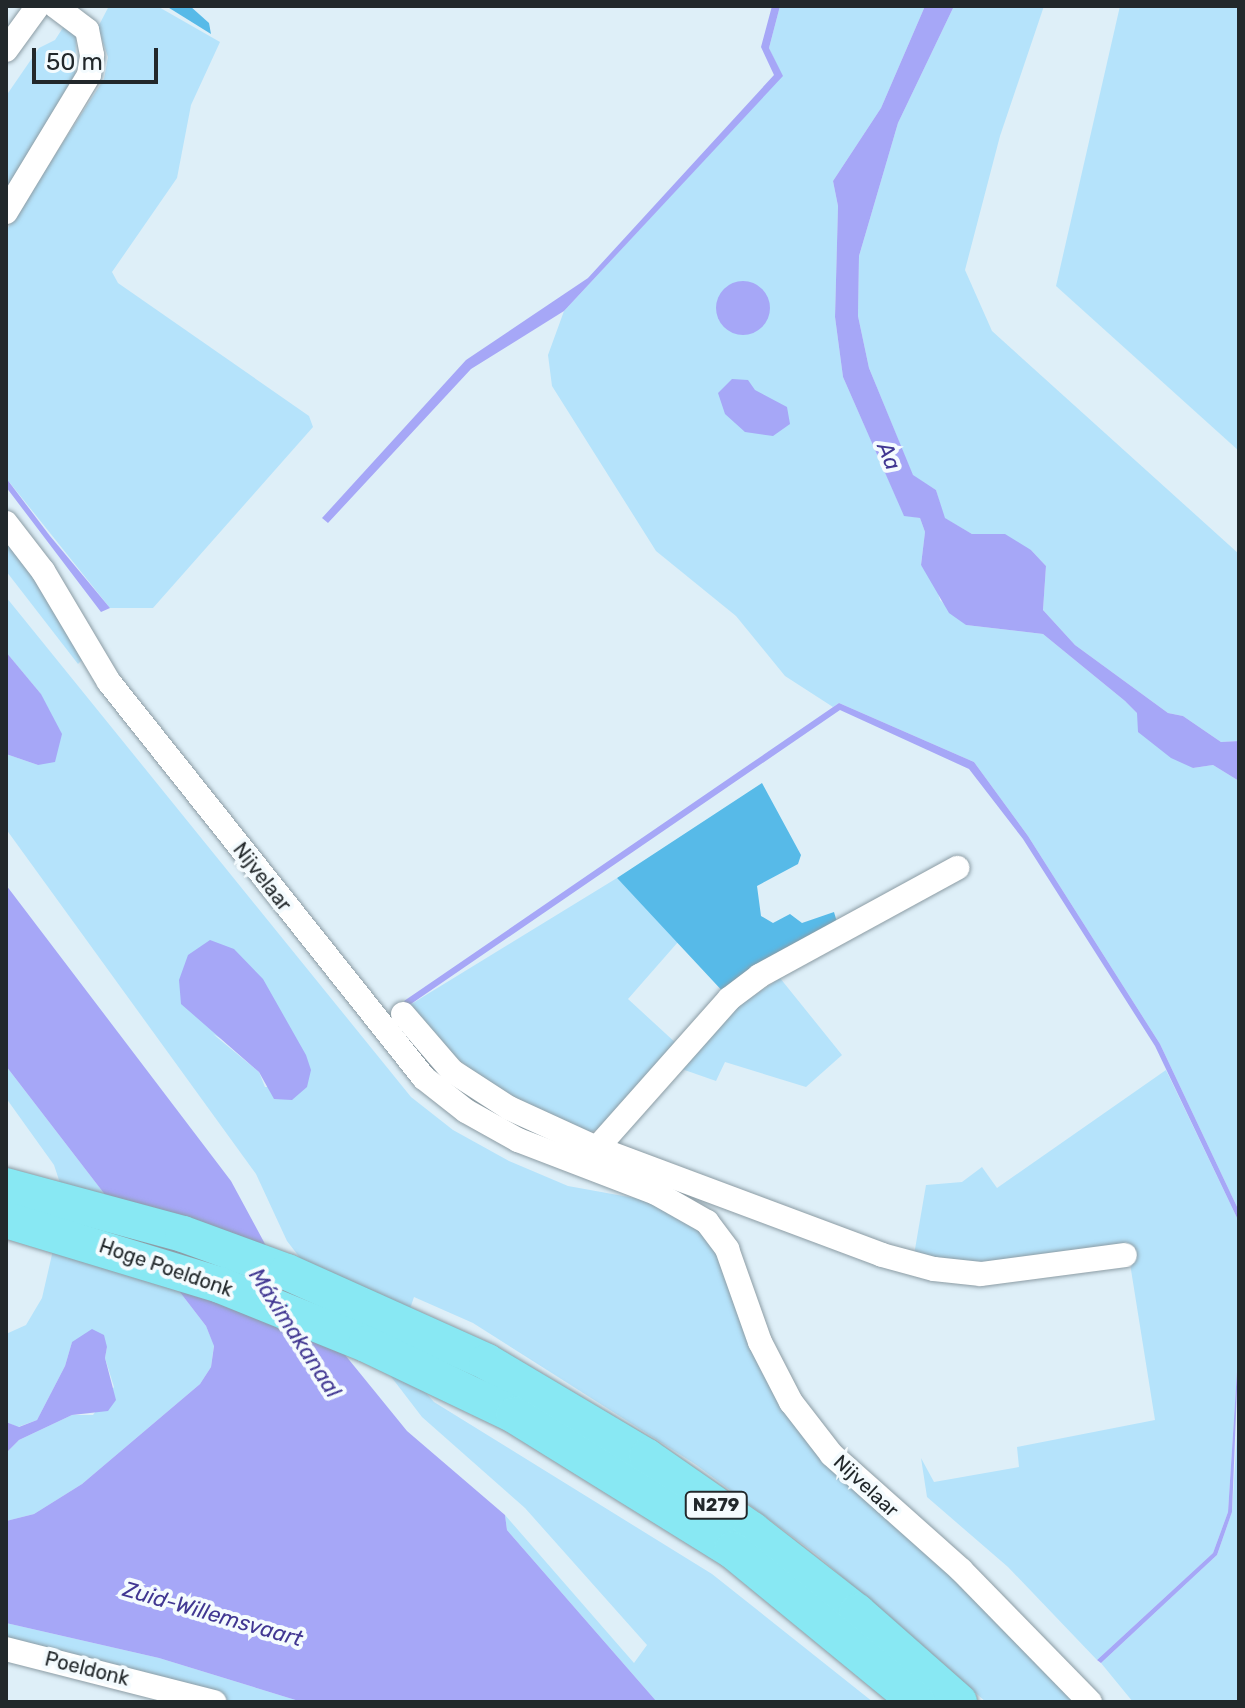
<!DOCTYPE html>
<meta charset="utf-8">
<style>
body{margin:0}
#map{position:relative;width:1245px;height:1708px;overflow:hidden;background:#deeff8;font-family:Rubik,sans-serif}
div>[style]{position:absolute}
.green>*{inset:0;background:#b5e3fb}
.forest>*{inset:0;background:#57bae8}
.water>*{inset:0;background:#a6a7f7}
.round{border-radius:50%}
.roads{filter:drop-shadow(0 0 2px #8c9ca4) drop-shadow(0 0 2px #8c9ca4)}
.minor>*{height:24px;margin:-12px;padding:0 12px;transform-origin:12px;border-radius:12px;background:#fff}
.highway>*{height:36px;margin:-18px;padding:0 18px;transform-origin:18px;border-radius:18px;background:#88e8f3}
span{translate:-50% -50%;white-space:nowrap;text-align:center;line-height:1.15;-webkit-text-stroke:8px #f4fbfe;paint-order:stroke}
.shield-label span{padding:2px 6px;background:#f4fbfe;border:2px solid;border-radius:6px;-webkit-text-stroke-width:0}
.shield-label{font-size:18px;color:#22282b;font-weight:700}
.street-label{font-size:20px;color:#22282b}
.water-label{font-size:22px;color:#413792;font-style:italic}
.frame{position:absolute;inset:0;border:8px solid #22282b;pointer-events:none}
.scale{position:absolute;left:32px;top:48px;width:126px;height:36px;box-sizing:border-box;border:4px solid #22282b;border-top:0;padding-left:10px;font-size:24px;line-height:28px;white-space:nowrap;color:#22282b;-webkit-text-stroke:6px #f4fbfe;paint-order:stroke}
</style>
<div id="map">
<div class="green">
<i style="clip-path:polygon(109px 6px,157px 6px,220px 42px,191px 105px,177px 178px,112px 272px,118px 283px,309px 416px,313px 427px,153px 608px,110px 608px,6px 478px,6px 231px,104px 79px,108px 57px,98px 27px)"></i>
<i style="clip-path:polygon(780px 6px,925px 6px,881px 108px,833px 181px,838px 206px,835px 317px,843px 377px,904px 515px,920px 518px,925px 532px,921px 565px,935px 583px,940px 600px,966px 625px,1043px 634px,1125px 701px,1193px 768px,1213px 765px,1239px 781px,1239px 1211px,1160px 1044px,1028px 836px,974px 762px,839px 703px,833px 707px,785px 676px,736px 616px,656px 551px,552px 386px,548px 355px,564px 311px,782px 76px,769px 48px)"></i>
<i style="clip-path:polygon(954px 6px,1044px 6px,1000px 136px,965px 270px,992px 331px,1239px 554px,1239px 741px,1221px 742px,1183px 716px,1168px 713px,1075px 645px,1043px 610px,1046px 566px,1031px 550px,972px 534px,944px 518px,936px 490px,913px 476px,869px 368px,858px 316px,859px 256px,898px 123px)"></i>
<i style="clip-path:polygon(1120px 6px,1239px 6px,1239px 451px,1056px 286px)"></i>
<i style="clip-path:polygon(64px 26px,76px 36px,75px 74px,6px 191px,6px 96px,39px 48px,55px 40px)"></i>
<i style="clip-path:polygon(6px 542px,44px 592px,83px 659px,78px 664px,6px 571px)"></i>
<i style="clip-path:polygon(evenodd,6px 597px,411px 1097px,453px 1130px,509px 1161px,568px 1186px,662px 1203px,686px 1215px,721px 1254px,783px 1406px,1079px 1702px,986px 1702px,817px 1555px,695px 1464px,473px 1323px,414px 1297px,399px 1341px,411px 1376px,434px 1402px,712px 1574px,873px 1702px,657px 1702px,507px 1530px,505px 1515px,634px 1663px,647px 1645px,525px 1508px,422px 1417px,287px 1241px,256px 1174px,6px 829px,6px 754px,38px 765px,41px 694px,6px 652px,6px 597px,213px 1034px,307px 1087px,265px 1087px,259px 1072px,213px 1034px)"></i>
<i style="clip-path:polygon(617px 878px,678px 942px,628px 999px,678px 1045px,603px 1127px,588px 1133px,492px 1087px,452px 1054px,408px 1006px)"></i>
<i style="clip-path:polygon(780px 978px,842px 1055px,806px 1087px,725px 1062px,716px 1081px,676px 1067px,734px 1009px)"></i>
<i style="clip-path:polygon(6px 1066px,206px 1326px,214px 1345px,211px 1367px,200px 1384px,82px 1484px,34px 1514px,6px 1521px,6px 1453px,19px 1440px,72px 1415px,93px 1415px,114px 1387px,105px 1358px,107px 1347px,72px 1342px,65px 1366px,37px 1420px,18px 1427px,6px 1422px,6px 1334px,26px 1325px,42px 1298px,59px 1224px,61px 1186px,54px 1165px,6px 1098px)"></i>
<i style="clip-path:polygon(1166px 1070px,1239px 1222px,1239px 1340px,1228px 1512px,1213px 1553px,1097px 1660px,1008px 1567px,927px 1497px,921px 1458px,934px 1482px,1019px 1467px,1017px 1447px,1155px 1420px,1128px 1251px,981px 1263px,914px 1255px,926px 1185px,962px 1182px,982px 1167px,997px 1188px)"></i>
<i style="clip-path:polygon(1239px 1401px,1239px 1702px,1133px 1702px,1101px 1663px,1217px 1555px,1232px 1512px)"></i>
<i style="clip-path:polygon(6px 1623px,159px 1658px,302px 1702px,227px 1702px,6px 1645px)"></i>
</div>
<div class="forest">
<i style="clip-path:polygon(166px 6px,190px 6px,209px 23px,211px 34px)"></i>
<i style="clip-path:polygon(762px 783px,801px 855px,798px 864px,757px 886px,761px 916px,773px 923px,790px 914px,802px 923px,834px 912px,839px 929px,727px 996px,617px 878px)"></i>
</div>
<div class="water">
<i style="clip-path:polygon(772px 6px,780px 6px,769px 48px,783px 76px,564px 311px,471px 369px,328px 523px,322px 518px,466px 360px,588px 278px,774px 75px,761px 47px)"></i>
<i style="clip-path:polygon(925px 6px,954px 6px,898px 123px,859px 256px,858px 316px,869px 368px,913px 475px,936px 490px,945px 518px,972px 534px,1005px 534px,1031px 550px,1046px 566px,1043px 610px,1075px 645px,1168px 713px,1183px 716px,1221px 742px,1239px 741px,1239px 781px,1213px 765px,1193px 768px,1171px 758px,1138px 732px,1137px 713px,1125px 701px,1043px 634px,966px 625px,949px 613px,921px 565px,925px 532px,920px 518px,904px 516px,843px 377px,835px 317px,838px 206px,833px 181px,881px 108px)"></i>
<i class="round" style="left:716px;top:281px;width:54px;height:54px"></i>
<i style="clip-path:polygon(732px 379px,748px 380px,755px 390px,787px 407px,790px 424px,773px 436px,745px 432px,725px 414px,718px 393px)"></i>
<i style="clip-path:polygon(6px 478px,50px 536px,110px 608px,101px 612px,6px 487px)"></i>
<i style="clip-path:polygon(6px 652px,41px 694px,62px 734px,55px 762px,38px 765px,6px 754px)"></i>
<i style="clip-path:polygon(839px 703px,974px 762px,1028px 836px,1160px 1044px,1239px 1211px,1239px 1222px,1155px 1046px,1023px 839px,969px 769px,840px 710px,408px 1006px,404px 1001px)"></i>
<i style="clip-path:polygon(6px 885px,231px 1181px,265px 1244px,337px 1345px,407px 1431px,505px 1515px,507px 1530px,657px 1702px,302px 1702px,159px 1658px,6px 1623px,6px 1521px,34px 1514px,82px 1484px,200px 1384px,211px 1367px,214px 1346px,206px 1326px,6px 1066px)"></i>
<i style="clip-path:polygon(210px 940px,234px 949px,263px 979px,306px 1055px,311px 1070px,307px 1087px,292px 1100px,274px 1099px,259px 1072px,181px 1004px,179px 980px,188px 955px)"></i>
<i style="clip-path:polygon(92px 1329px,104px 1335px,107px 1347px,105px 1358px,116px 1400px,108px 1411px,72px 1415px,19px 1440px,6px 1453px,6px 1422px,19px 1427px,37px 1420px,65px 1366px,72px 1342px)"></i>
<i style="clip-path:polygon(1239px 1340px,1232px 1512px,1217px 1555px,1101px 1663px,1097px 1660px,1213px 1553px,1228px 1512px)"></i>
</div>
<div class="roads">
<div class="minor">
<i style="left:6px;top:50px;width:54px;rotate:-54deg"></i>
<i style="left:6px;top:212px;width:160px;rotate:-58.8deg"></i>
<i style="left:89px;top:75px;width:20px;rotate:-81deg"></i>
<i style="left:92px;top:55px;width:25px;rotate:-101deg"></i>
<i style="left:87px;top:30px;width:40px;rotate:-143deg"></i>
<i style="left:6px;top:523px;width:61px;rotate:52.4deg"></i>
<i style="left:43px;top:571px;width:129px;rotate:59.3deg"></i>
<i style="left:109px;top:682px;width:506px;rotate:51.5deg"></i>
<i style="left:424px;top:1078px;width:53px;rotate:38.2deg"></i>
<i style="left:466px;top:1111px;width:60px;rotate:29.1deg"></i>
<i style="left:518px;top:1140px;width:148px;rotate:21deg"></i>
<i style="left:656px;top:1193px;width:59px;rotate:29.6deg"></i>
<i style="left:707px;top:1222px;width:34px;rotate:53deg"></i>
<i style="left:727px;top:1249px;width:99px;rotate:70.5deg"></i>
<i style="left:760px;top:1342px;width:68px;rotate:62.7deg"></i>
<i style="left:791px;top:1402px;width:67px;rotate:52.3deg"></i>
<i style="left:832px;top:1455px;width:173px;rotate:41.7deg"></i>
<i style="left:961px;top:1570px;width:185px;rotate:45.7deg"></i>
<i style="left:403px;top:1014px;width:75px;rotate:49.3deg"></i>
<i style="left:452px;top:1071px;width:68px;rotate:33deg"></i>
<i style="left:509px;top:1108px;width:99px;rotate:24.5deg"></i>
<i style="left:599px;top:1149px;width:302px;rotate:20.5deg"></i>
<i style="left:882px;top:1255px;width:54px;rotate:15.1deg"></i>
<i style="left:934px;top:1269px;width:47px;rotate:6.1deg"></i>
<i style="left:981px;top:1274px;width:145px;rotate:-7.5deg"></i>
<i style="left:588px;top:1158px;width:213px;rotate:-48.4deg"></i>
<i style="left:729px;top:999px;width:38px;rotate:-37deg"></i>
<i style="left:759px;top:976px;width:226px;rotate:-28.6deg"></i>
<i style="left:6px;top:1649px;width:215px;rotate:14.3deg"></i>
</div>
<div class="highway">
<i style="left:6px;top:1186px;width:183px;rotate:15.2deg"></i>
<i style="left:183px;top:1234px;width:111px;rotate:20.1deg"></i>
<i style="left:287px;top:1272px;width:219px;rotate:24.2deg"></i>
<i style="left:487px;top:1362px;width:186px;rotate:30.7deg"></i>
<i style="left:647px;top:1457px;width:128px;rotate:34.8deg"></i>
<i style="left:752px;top:1530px;width:133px;rotate:38deg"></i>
<i style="left:857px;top:1612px;width:136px;rotate:41.4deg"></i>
<i style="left:6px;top:1220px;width:224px;rotate:16.9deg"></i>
<i style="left:220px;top:1285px;width:157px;rotate:22deg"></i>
<i style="left:366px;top:1344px;width:164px;rotate:25.6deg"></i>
<i style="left:514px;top:1415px;width:256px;rotate:31.8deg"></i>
<i style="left:732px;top:1550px;width:239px;rotate:39.4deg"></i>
</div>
</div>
<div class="shield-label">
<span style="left:716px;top:1505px">N279</span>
</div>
<div class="street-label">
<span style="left:262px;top:877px;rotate:52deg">Nijvelaar</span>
<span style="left:166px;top:1268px;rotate:19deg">Hoge Poeldonk</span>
<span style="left:866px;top:1486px;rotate:43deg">Nijvelaar</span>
<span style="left:87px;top:1669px;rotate:14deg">Poeldonk</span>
</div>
<div class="water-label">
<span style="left:889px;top:456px;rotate:67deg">Aa</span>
<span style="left:295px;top:1333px;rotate:57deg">Máximakanaal</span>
<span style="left:213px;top:1614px;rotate:16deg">Zuid-Willemsvaart</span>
</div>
<div class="frame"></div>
<div class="scale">50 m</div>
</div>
